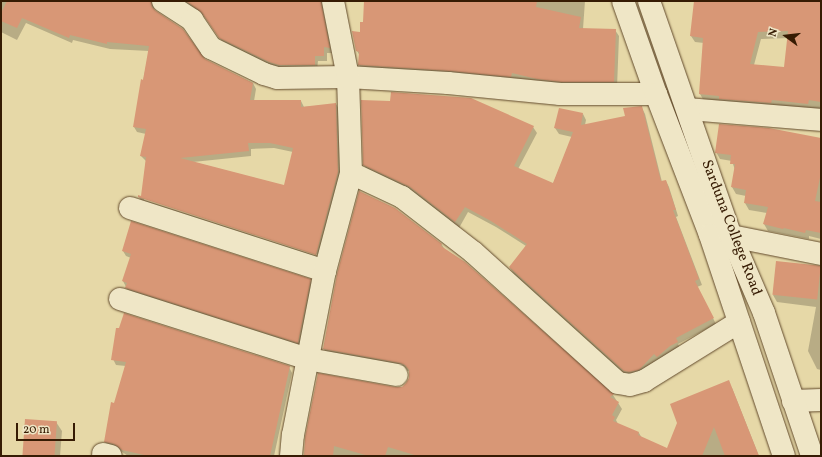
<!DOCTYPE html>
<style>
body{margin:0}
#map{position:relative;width:822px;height:457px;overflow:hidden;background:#e6d8a7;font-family:Vollkorn,serif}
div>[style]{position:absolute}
.shadow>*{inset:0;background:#0003}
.building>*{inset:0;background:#d89776;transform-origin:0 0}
.roads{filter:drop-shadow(0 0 1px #624a2c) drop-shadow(0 0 1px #624a2c)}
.minor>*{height:22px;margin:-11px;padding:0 11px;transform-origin:11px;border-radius:11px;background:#efe6c6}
.tertiary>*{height:22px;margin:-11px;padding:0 11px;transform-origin:11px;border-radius:11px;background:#efe6c6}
span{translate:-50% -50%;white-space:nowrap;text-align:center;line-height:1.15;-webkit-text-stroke:4px #efe6c6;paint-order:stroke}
.street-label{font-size:15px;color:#361b03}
.frame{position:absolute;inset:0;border:2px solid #361b03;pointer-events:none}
.north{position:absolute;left:766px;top:16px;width:40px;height:40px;-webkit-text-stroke:3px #efe6c6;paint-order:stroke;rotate:285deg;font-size:11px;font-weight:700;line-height:16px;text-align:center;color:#361b03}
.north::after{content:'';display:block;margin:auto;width:14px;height:18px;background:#361b03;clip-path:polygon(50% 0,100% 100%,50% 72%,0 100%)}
.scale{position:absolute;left:16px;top:423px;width:59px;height:18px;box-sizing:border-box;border:2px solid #361b03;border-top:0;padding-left:5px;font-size:12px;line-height:14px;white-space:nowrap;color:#361b03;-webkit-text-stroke:3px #efe6c6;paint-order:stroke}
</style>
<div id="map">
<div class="shadow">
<i style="clip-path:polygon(evenodd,1px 1px,155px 1px,154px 10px,205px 60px,253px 83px,256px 89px,254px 101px,301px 101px,304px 107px,336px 104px,339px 109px,341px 178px,320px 255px,144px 198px,144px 200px,320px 257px,319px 260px,142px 203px,139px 197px,142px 197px,146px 161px,141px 156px,146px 134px,137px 132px,134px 127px,149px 51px,110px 49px,73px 40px,72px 43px,26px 23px,17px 40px,1px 32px,1px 1px,274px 148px,293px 152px,285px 186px,193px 162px,251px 156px,251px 149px,274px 148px)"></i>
<i style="clip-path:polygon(182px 1px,325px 1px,323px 10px,332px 53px,327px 53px,327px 61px,318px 61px,317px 70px,283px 71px,224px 44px,203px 15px)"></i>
<i style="clip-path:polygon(365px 1px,585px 1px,583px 29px,615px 30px,619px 36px,617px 88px,363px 71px,359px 65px,360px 56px,357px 51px,364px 23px)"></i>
<i style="clip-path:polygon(evenodd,695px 1px,821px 1px,821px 111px,704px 101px,700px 94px,704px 43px,695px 42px,691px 36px,695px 1px,789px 38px,785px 68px,754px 65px,761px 39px,789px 38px)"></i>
<i style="clip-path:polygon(642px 108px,645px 114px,662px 182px,666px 181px,669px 187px,678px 216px,676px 217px,702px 285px,697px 287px,716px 324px,678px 344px,680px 348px,633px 378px,628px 377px,514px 274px,510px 268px,526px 246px,496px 227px,468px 212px,459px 228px,368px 171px,364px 165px,533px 127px,537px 133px,518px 169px,553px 184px,572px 137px,559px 134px,555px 128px,583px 114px,586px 120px,585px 125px,626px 117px)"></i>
<i style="clip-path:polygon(821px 139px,821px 239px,809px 236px,809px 239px,768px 231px,764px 224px,767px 213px,749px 210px,745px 203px,746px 196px,736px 194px,732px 187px,735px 170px,732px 161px,720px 159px,716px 152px)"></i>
<i style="clip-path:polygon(395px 209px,442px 245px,445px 250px,613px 395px,622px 409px,616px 420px,618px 424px,639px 433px,642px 438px,668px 449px,732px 388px,759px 456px,305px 456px,395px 388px,402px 388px,407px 384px,410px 378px,410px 372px,404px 369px,327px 355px,324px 349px)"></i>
<i style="clip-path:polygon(123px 251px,310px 280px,313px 286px,301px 348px,129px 293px,123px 281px,131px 258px,126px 256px)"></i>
<i style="clip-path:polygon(821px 267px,821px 370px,817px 369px,808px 351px,816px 307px,777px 302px,773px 295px)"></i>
<i style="clip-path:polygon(113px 359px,289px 367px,292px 373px,274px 456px,128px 456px,118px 449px,108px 447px,105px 442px,126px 366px,116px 365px)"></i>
<i style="clip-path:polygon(56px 422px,62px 431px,60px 456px,24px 456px)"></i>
</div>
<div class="building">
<i style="clip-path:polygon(evenodd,7px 1px,151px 1px,152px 7px,156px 11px,183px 29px,205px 59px,253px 83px,250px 100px,301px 100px,301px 107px,336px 103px,338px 172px,316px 255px,138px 197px,138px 195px,141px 196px,146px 157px,140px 156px,146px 129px,133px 127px,141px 79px,143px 80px,149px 46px,107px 42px,107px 44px,70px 35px,69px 38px,22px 18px,17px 28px,1px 21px,1px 13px,7px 1px,248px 143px,270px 143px,293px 148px,284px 185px,180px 158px,249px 151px,248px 143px)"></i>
<i style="clip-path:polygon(186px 1px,321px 1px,330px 48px,324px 47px,324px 56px,315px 56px,315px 65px,279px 65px,269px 62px,219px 38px,202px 13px)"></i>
<i style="clip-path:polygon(364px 1px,537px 1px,536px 7px,581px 17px,579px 28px,616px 29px,614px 82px,561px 82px,537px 79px,512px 73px,511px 77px,449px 71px,358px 65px,359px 52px,356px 51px,352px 31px,360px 32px,360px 22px,363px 22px)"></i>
<i style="clip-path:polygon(evenodd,694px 1px,821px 1px,821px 102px,809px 100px,808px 104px,772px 100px,771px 103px,719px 99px,719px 96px,699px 94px,703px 38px,690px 36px,694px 1px,788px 31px,784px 67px,750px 64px,758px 32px,788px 31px)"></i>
<i style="clip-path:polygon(391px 92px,471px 98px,534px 126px,514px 166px,553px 183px,573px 132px,554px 128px,559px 108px,583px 113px,581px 125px,625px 116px,623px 108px,642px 106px,661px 181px,666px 180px,676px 210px,673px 210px,699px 279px,695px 281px,714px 318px,676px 338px,678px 342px,670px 346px,657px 357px,654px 354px,639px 370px,629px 372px,624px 371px,509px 267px,527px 244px,491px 221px,465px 207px,455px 222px,410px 187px,363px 165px,361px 100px,390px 101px)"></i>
<i style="clip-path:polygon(719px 124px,769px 128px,821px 138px,821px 173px,815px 201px,821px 202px,821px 233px,806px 230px,805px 233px,784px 228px,783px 229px,763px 224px,768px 207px,744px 203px,746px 190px,731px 187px,735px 164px,730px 164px,731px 155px,715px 153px)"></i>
<i style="clip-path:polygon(359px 191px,395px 208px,442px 244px,441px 246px,465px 262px,614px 394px,610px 397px,619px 402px,612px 415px,615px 417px,613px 421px,639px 432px,638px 435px,667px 448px,677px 423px,670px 404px,729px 380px,759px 456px,725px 456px,714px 427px,702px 456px,418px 456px,388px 447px,385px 456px,369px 456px,334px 446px,333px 456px,304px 456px,305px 437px,318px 373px,395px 387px,402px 387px,406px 383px,409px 378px,409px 370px,405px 365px,400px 363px,323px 349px,337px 274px)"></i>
<i style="clip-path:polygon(131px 221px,311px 279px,298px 343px,125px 288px,127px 283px,122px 281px,131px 254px,122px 251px)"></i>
<i style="left:776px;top:261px;width:45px;height:34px;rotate:6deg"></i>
<i style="clip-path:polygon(124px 313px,290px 366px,270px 456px,149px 456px,122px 450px,114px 444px,104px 442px,111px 402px,114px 403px,126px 362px,111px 360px,116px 328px,119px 328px)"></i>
<i style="left:25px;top:419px;width:32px;height:37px;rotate:4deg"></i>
</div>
<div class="roads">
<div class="minor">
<i style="left:163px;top:1px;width:35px;rotate:33deg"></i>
<i style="left:192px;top:20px;width:34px;rotate:56deg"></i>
<i style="left:211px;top:48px;width:59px;rotate:26.1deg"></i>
<i style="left:264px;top:74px;width:14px;rotate:17deg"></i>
<i style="left:277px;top:78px;width:71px;rotate:-0.8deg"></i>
<i style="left:348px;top:77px;width:100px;rotate:3.4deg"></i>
<i style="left:448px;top:83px;width:113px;rotate:5.6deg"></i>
<i style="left:560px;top:94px;width:96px"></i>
<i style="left:688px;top:109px;width:133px;rotate:4.7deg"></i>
<i style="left:351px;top:173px;width:56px;rotate:25.2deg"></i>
<i style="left:402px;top:197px;width:90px;rotate:37.8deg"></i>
<i style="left:473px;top:252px;width:195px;rotate:42.1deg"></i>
<i style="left:618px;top:383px;width:12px;rotate:9deg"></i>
<i style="left:630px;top:385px;width:15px;rotate:-16deg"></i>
<i style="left:644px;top:381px;width:112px;rotate:-31.8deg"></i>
<i style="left:130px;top:208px;width:205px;rotate:17.9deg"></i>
<i style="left:714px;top:235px;width:17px;rotate:3deg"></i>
<i style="left:731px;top:236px;width:92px;rotate:11.3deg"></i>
<i style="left:120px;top:299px;width:197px;rotate:17.7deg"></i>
<i style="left:308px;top:359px;width:90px;rotate:10.2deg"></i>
<i style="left:793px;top:401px;width:28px;rotate:-2deg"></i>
<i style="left:103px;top:454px;width:8px;rotate:14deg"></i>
<i style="left:291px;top:456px;width:21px;rotate:-85deg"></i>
<i style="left:293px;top:435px;width:167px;rotate:-79deg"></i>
<i style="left:325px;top:271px;width:101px;rotate:-75.1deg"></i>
<i style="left:351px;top:173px;width:96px;rotate:-91.8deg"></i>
<i style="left:348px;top:77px;width:77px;rotate:-101.2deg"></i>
</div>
<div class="tertiary">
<i style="left:623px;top:1px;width:99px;rotate:70.5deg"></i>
<i style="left:656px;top:94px;width:151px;rotate:69deg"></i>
<i style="left:710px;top:235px;width:233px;rotate:71.5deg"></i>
<i style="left:649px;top:1px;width:249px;rotate:70.8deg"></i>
<i style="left:731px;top:236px;width:84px;rotate:66.8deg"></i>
<i style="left:764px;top:313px;width:151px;rotate:71.4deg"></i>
</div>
</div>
<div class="street-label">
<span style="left:731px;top:228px;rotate:69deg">Sarduna College Road</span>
</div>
<div class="frame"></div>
<div class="north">N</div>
<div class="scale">20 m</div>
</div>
